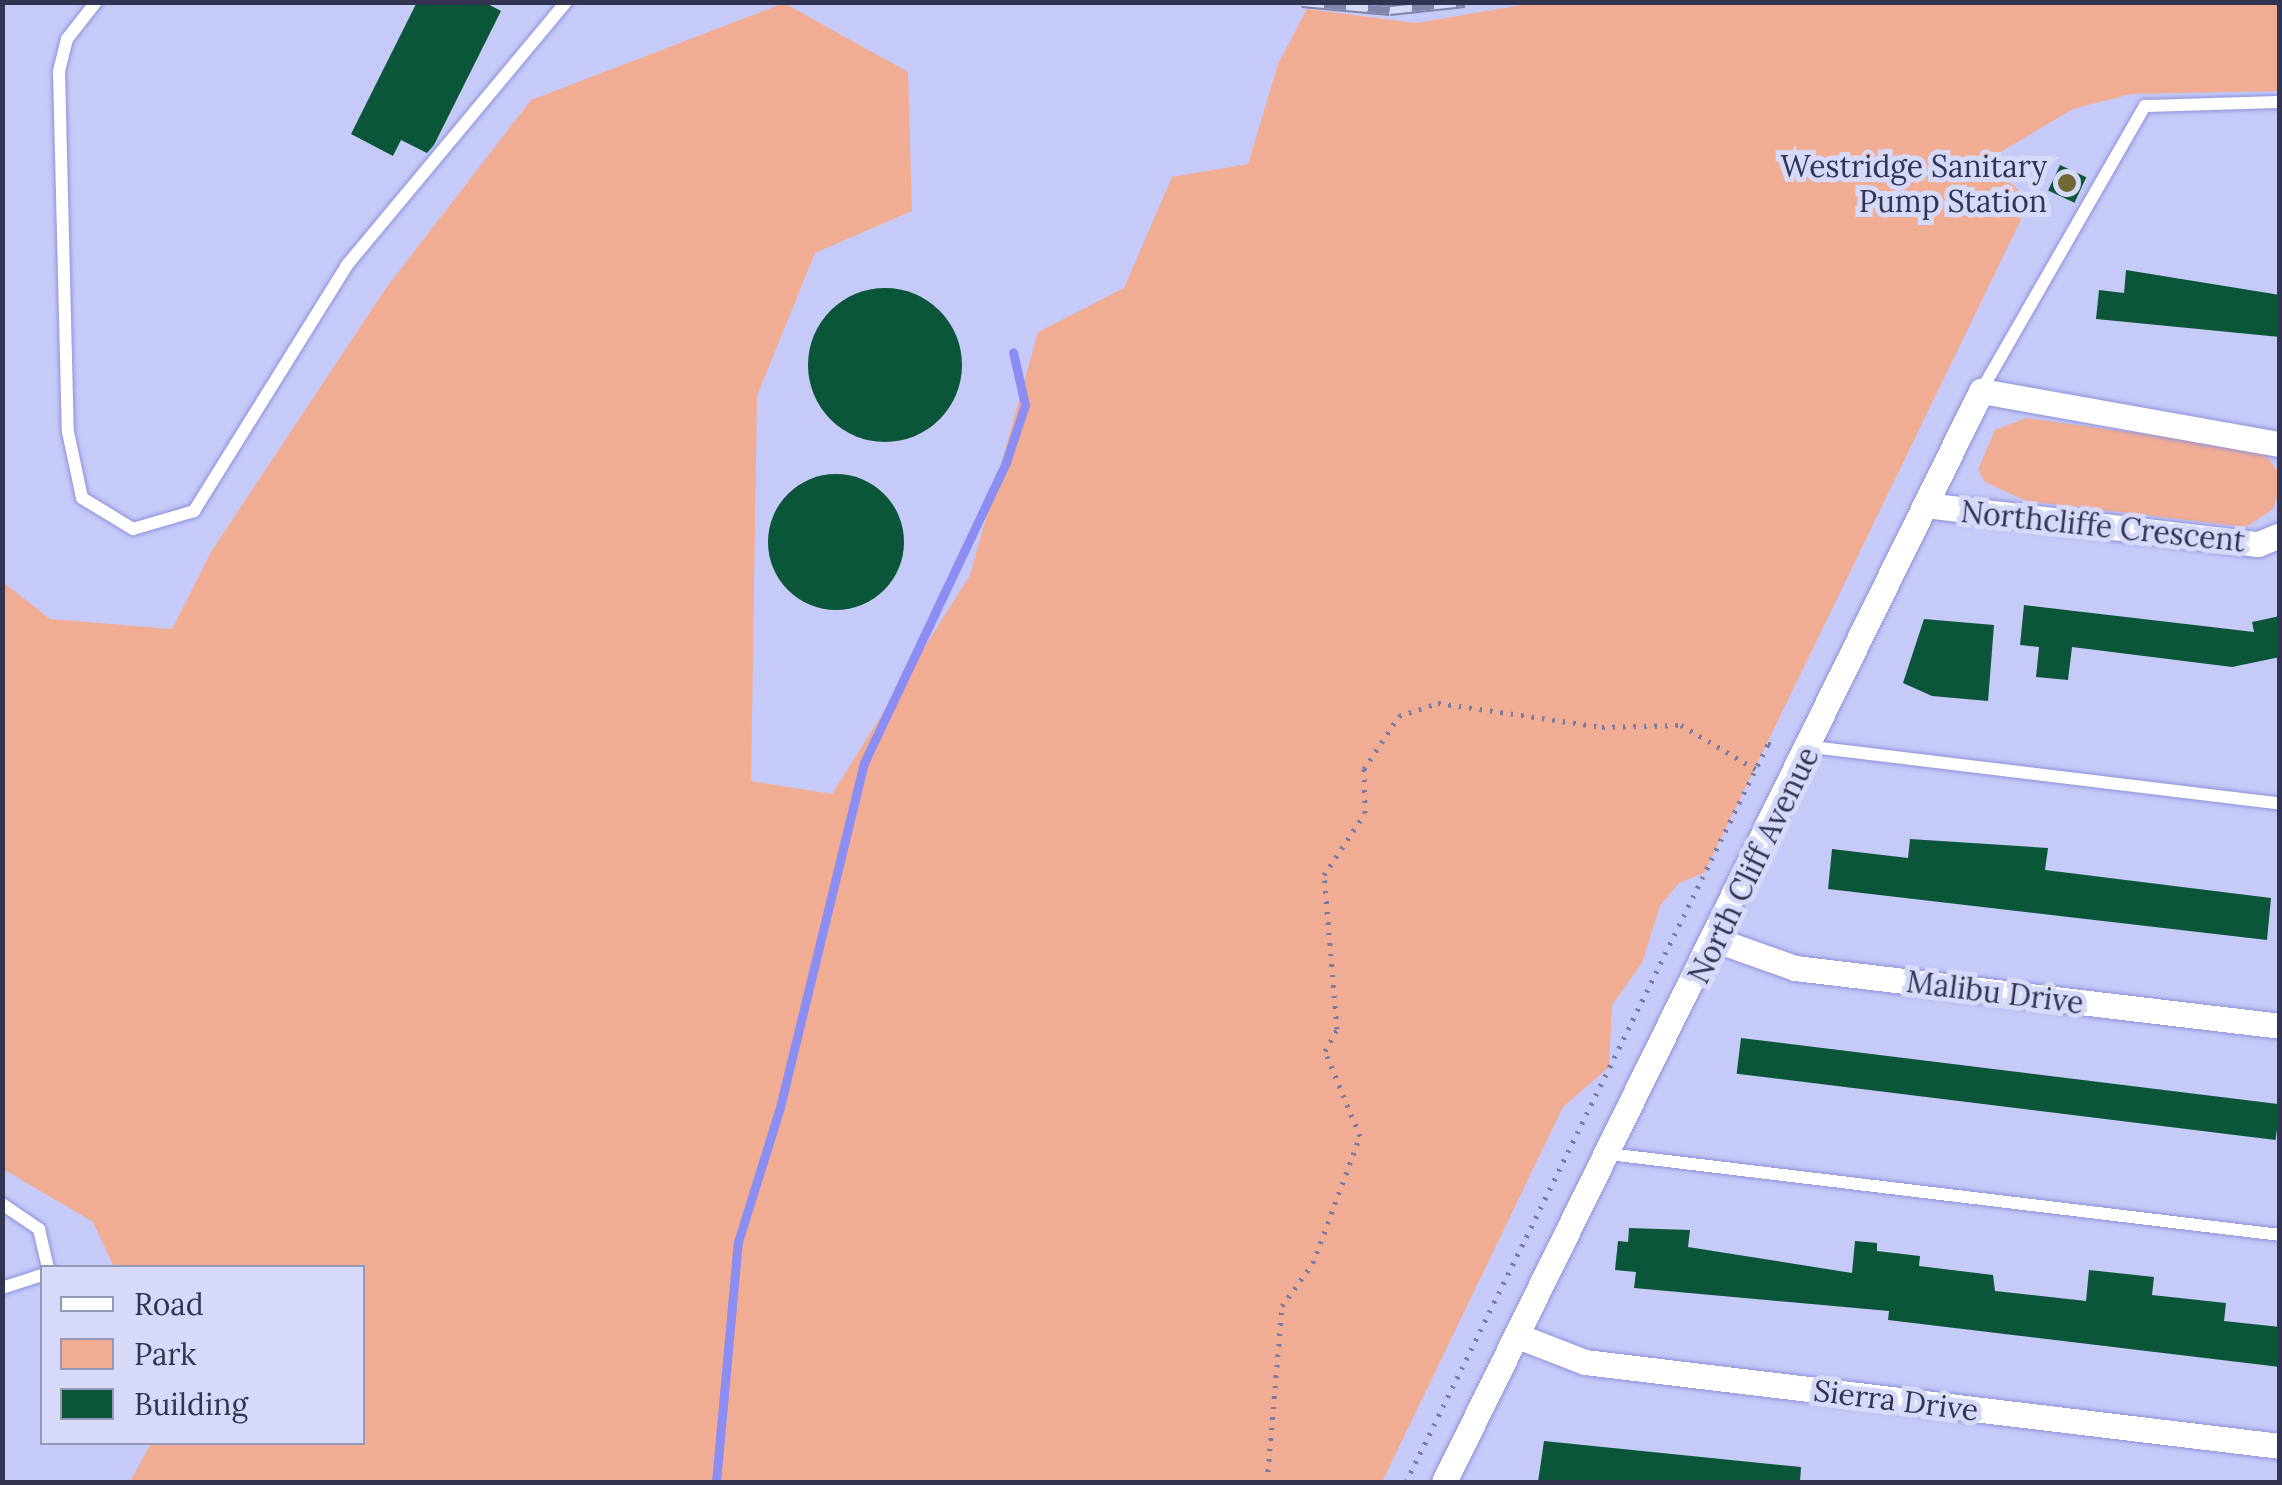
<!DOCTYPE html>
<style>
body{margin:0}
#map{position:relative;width:2282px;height:1485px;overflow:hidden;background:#c6caf8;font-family:Lora,serif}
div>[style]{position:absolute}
.green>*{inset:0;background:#f1ad94}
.stream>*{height:9px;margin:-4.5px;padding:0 4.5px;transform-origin:4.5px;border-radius:4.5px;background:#8c8df3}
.building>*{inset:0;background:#0b5639;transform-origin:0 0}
.round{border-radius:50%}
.path>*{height:5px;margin-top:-2.5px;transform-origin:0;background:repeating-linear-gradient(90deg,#787ba1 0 2.5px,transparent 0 10.5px)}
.roads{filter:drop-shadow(0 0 2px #8e91da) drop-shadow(0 0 2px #8e91da)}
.service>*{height:12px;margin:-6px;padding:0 6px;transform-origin:6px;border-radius:6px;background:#fff}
.minor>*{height:25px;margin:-12.5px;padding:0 12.5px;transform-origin:12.5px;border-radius:12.5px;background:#fff}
.rail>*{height:11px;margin-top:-5.5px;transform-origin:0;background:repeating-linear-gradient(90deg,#d6d9f7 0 22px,#8184aa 0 44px);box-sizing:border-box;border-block:2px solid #8184aa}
.dots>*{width:28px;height:28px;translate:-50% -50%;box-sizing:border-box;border:5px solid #d6d9f7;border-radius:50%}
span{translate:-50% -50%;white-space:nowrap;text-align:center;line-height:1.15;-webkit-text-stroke:10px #d6d9f7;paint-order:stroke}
.poi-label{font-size:30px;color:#323452}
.right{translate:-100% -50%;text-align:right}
.street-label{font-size:30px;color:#323452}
.frame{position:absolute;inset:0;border:5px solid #323452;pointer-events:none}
.legend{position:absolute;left:40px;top:1265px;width:325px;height:180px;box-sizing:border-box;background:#d6d9f7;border:2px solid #9497b5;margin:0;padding:12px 18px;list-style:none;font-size:30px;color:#323452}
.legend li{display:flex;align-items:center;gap:20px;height:50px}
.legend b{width:50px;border:2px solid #9497b5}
</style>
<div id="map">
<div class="green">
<i style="clip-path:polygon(1540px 2px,2279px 3px,2279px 91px,2131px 94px,2073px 109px,1987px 160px,2030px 201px,1704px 873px,1679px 883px,1660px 906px,1642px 963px,1612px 1005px,1609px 1067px,1563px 1107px,1382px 1482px,130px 1482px,151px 1443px,362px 1442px,362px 1268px,114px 1267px,93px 1222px,3px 1169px,3px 582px,50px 619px,172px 629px,211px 552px,386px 288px,531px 100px,784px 3px,908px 72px,912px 211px,815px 253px,757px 396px,751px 781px,832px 794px,970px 575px,1038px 332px,1124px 288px,1172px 177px,1248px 164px,1278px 64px,1307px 9px,1416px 23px)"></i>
<i style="clip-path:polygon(2026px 418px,2262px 450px,2279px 473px,2279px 491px,2273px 509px,2246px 527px,2026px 501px,1985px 482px,1978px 470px,1995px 430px)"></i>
</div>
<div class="stream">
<i style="left:716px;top:1482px;width:241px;rotate:-84.8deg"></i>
<i style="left:738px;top:1242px;width:141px;rotate:-72.7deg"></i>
<i style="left:780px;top:1107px;width:354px;rotate:-76.3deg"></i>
<i style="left:864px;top:763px;width:333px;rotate:-64.7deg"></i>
<i style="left:1006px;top:462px;width:60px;rotate:-71.6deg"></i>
<i style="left:1025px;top:405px;width:54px;rotate:-102.8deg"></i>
</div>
<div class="building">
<i style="clip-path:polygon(417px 2px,484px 2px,501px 11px,434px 145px,427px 153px,401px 140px,393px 156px,351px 134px)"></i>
<i style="left:2060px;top:165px;width:29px;height:28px;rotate:25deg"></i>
<i style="clip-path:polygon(2126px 270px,2280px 295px,2280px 337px,2096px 319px,2099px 290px,2124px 293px)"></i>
<i class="round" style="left:808px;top:288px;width:154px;height:154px"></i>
<i class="round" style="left:768px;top:474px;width:136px;height:136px"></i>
<i style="clip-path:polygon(2024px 605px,2254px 632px,2252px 622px,2280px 616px,2280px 657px,2232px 667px,2072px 647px,2068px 680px,2036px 677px,2039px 647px,2020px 645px)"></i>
<i style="clip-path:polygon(1924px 619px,1994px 625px,1988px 701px,1932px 696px,1903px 683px)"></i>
<i style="clip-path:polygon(1910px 839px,2048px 848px,2045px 870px,2271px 898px,2267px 940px,1828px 889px,1832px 849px,1908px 858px)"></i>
<i style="left:1741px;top:1038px;width:543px;height:36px;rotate:7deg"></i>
<i style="clip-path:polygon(1629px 1228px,1690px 1230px,1688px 1247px,1852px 1273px,1855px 1241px,1877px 1243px,1877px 1251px,1920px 1256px,1919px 1266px,1993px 1275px,1995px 1291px,2086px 1301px,2089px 1270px,2154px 1277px,2152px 1295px,2226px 1303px,2224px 1321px,2280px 1327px,2280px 1367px,1888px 1320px,1889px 1311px,1634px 1288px,1636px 1272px,1615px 1270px,1618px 1241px,1628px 1242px)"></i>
<i style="clip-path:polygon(1544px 1441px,1801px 1467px,1800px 1482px,1538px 1482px)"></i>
</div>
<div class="path">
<i style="left:1267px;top:1482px;width:177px;rotate:-85.1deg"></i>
<i style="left:1282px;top:1306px;width:53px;rotate:-54.2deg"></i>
<i style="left:1313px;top:1263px;width:135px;rotate:-69.7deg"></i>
<i style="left:1360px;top:1136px;width:92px;rotate:-112.4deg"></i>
<i style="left:1325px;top:1051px;width:25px;rotate:-61deg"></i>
<i style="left:1337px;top:1029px;width:155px;rotate:-94.8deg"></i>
<i style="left:1324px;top:875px;width:74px;rotate:-56.5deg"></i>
<i style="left:1365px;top:813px;width:44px;rotate:-91.3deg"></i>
<i style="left:1364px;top:769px;width:64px;rotate:-56.6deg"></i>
<i style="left:1399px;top:716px;width:41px;rotate:-18.4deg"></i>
<i style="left:1438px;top:703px;width:166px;rotate:8.3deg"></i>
<i style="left:1602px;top:727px;width:79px;rotate:-1.5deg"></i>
<i style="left:1681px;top:725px;width:88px;rotate:30.6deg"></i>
<i style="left:1406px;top:1482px;width:822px;rotate:-63.87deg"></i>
<i style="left:1768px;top:744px;width:10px;rotate:6deg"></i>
</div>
<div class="roads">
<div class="service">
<i style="left:96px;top:2px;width:47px;rotate:128.1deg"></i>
<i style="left:67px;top:39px;width:34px;rotate:104deg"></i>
<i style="left:59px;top:72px;width:360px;rotate:88.6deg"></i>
<i style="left:68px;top:432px;width:67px;rotate:78deg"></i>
<i style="left:82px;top:498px;width:60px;rotate:31.3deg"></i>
<i style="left:133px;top:529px;width:64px;rotate:-16.4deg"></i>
<i style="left:194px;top:511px;width:290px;rotate:-58.1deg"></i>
<i style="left:347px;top:265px;width:342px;rotate:-50.2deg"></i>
<i style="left:1981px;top:391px;width:329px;rotate:-60.1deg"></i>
<i style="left:2145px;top:106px;width:135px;rotate:-1.7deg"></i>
<i style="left:1812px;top:747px;width:471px;rotate:6.9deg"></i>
<i style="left:1609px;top:1154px;width:676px;rotate:6.88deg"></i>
<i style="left:2px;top:1204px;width:45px;rotate:34deg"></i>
<i style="left:39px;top:1229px;width:40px;rotate:77deg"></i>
<i style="left:2px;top:1288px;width:42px;rotate:-18deg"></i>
</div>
<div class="minor">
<i style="left:1925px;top:505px;width:335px;rotate:6.7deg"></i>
<i style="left:2258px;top:544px;width:24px;rotate:-22deg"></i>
<i style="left:1716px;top:940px;width:84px;rotate:19.5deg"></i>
<i style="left:1795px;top:968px;width:488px;rotate:6.8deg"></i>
<i style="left:1518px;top:1336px;width:72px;rotate:21.2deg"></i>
<i style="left:1585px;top:1362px;width:700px;rotate:6.89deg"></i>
<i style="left:1444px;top:1482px;width:1216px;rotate:-63.79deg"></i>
<i style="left:1981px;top:391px;width:304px;rotate:10.1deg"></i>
</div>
</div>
<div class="rail">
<i style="left:1302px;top:2px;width:88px;rotate:5.2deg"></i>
<i style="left:1390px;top:10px;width:75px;rotate:-6.1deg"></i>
</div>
<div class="dots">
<i style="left:2067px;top:183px;background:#6f6734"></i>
</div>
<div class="poi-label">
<span class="right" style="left:2047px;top:183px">Westridge Sanitary<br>Pump Station</span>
</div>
<div class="street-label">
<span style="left:2103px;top:526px;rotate:6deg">Northcliffe Crescent</span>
<span style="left:1753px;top:865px;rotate:-64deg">North Cliff Avenue</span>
<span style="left:1995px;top:992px;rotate:7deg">Malibu Drive</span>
<span style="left:1896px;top:1400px;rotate:7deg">Sierra Drive</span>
</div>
<div class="frame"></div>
<ul class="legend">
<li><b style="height:12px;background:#fff"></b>Road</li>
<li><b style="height:28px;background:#f1ad94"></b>Park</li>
<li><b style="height:28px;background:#0b5639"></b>Building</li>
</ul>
</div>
